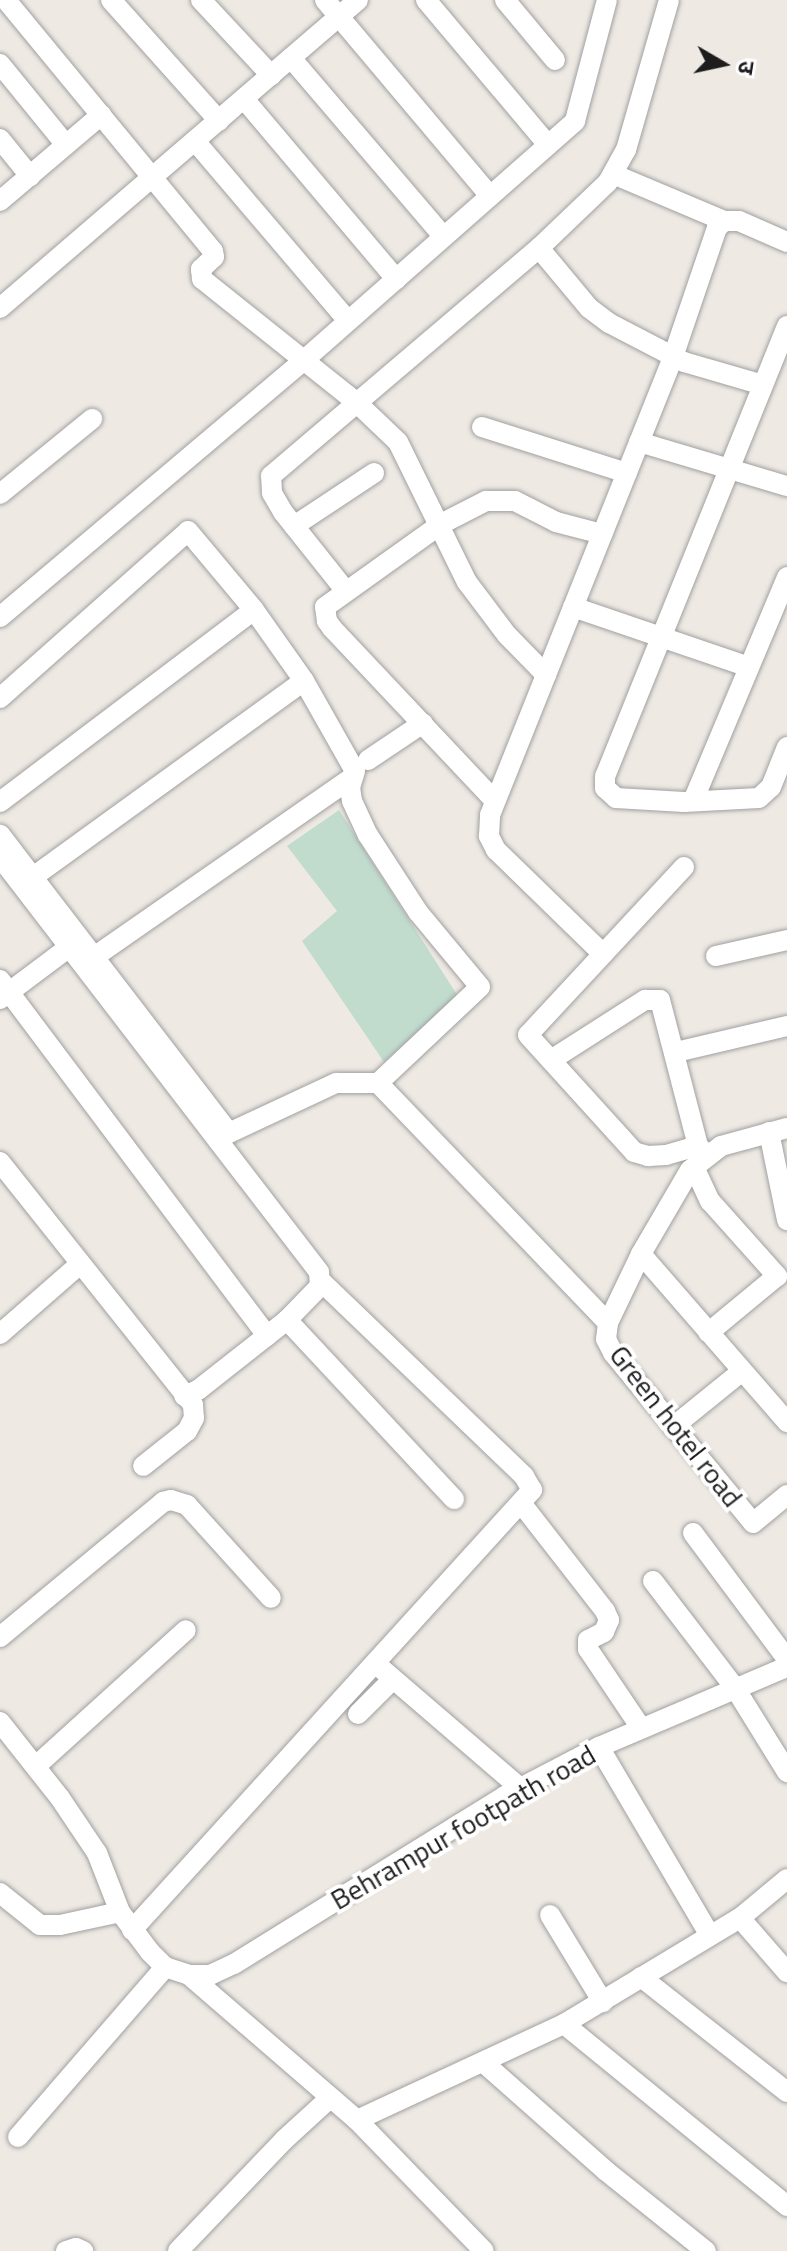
<!DOCTYPE html>
<meta charset="utf-8">
<style>
body{margin:0}
#map{position:relative;width:787px;height:2251px;overflow:hidden;background:#eee9e3;font-family:"Titillium Web","Noto Sans Devanagari",sans-serif}
div>[style]{position:absolute}
.wetland>*{inset:0;background:#c1dbcd}
.roads{filter:drop-shadow(0 0 2px #a1a1a1) drop-shadow(0 0 2px #a1a1a1)}
.street>*{height:20px;margin:-10px;padding:0 10px;transform-origin:10px;border-radius:10px;background:#fff}
span{translate:-50% -50%;white-space:nowrap;text-align:center;line-height:1.15;-webkit-text-stroke:8px #fff;paint-order:stroke}
.street-label{font-size:28px;color:#1d1d1d}
.north{position:absolute;left:683px;top:24px;width:80px;height:80px;-webkit-text-stroke:6px #fff;paint-order:stroke;rotate:99deg;font-size:22px;font-weight:700;line-height:32px;text-align:center;color:#1d1d1d}
.north::after{content:'';display:block;margin:auto;width:28px;height:36px;background:#1d1d1d;clip-path:polygon(50% 0,100% 100%,50% 72%,0 100%)}
</style>
<div id="map">
<div class="wetland">
<i style="clip-path:polygon(339px 810px,461px 1001px,432px 1020px,384px 1062px,302px 941px,337px 911px,287px 846px)"></i>
</div>
<div class="roads">
<div class="street">
<i style="left:6px;top:0;width:325px;rotate:50.5deg"></i>
<i style="left:213px;top:251px;width:6px;rotate:81deg"></i>
<i style="left:214px;top:257px;width:18px;rotate:137deg"></i>
<i style="left:201px;top:269px;width:10px;rotate:84deg"></i>
<i style="left:202px;top:279px;width:196px;rotate:38.6deg"></i>
<i style="left:355px;top:401px;width:59px;rotate:43.6deg"></i>
<i style="left:398px;top:442px;width:156px;rotate:63.8deg"></i>
<i style="left:467px;top:582px;width:66px;rotate:53deg"></i>
<i style="left:507px;top:635px;width:56px;rotate:45.7deg"></i>
<i style="left:111px;top:0;width:162px;rotate:48.2deg"></i>
<i style="left:201px;top:0;width:103px;rotate:47deg"></i>
<i style="left:325px;top:0;width:256px;rotate:49.9deg"></i>
<i style="left:426px;top:0;width:189px;rotate:49.9deg"></i>
<i style="left:505px;top:0;width:78px;rotate:50.2deg"></i>
<i style="left:291px;top:58px;width:235px;rotate:49.5deg"></i>
<i style="left:0;top:64px;width:104px;rotate:50.8deg"></i>
<i style="left:244px;top:99px;width:236px;rotate:49.8deg"></i>
<i style="left:0;top:139px;width:48px;rotate:51deg"></i>
<i style="left:195px;top:141px;width:236px;rotate:49.6deg"></i>
<i style="left:613px;top:174px;width:121px;rotate:22.9deg"></i>
<i style="left:0;top:201px;width:133px;rotate:-40.4deg"></i>
<i style="left:539px;top:248px;width:78px;rotate:50.2deg"></i>
<i style="left:589px;top:308px;width:25px;rotate:37deg"></i>
<i style="left:609px;top:323px;width:85px;rotate:27.5deg"></i>
<i style="left:684px;top:362px;width:82px;rotate:16.2deg"></i>
<i style="left:0;top:308px;width:472px;rotate:-40.7deg"></i>
<i style="left:787px;top:326px;width:485px;rotate:112deg"></i>
<i style="left:605px;top:776px;width:12px;rotate:90deg"></i>
<i style="left:605px;top:788px;width:15px;rotate:42deg"></i>
<i style="left:616px;top:798px;width:68px;rotate:3.4deg"></i>
<i style="left:684px;top:802px;width:75px;rotate:-3.1deg"></i>
<i style="left:759px;top:798px;width:16px;rotate:-43deg"></i>
<i style="left:771px;top:787px;width:43px;rotate:-68.2deg"></i>
<i style="left:482px;top:427px;width:152px;rotate:17.6deg"></i>
<i style="left:639px;top:442px;width:154px;rotate:16.6deg"></i>
<i style="left:0;top:494px;width:119px;rotate:-39.2deg"></i>
<i style="left:294px;top:526px;width:96px;rotate:-33.5deg"></i>
<i style="left:345px;top:590px;width:100px;rotate:-128.5deg"></i>
<i style="left:283px;top:512px;width:22px;rotate:-120deg"></i>
<i style="left:272px;top:493px;width:17px;rotate:-93deg"></i>
<i style="left:271px;top:476px;width:352px;rotate:-40.4deg"></i>
<i style="left:539px;top:248px;width:95px;rotate:-43.7deg"></i>
<i style="left:608px;top:182px;width:37px;rotate:-61deg"></i>
<i style="left:626px;top:150px;width:156px;rotate:-74deg"></i>
<i style="left:573px;top:607px;width:186px;rotate:18.8deg"></i>
<i style="left:0;top:617px;width:395px;rotate:-40.2deg"></i>
<i style="left:302px;top:362px;width:364px;rotate:-41.4deg"></i>
<i style="left:575px;top:121px;width:125px;rotate:-75.2deg"></i>
<i style="left:0;top:698px;width:251px;rotate:-41.6deg"></i>
<i style="left:188px;top:531px;width:103px;rotate:50.1deg"></i>
<i style="left:254px;top:610px;width:87px;rotate:54.8deg"></i>
<i style="left:304px;top:681px;width:103px;rotate:60.5deg"></i>
<i style="left:355px;top:771px;width:17px;rotate:107deg"></i>
<i style="left:350px;top:787px;width:14px;rotate:82deg"></i>
<i style="left:352px;top:801px;width:38px;rotate:65deg"></i>
<i style="left:368px;top:835px;width:92px;rotate:57deg"></i>
<i style="left:418px;top:912px;width:97px;rotate:50.4deg"></i>
<i style="left:480px;top:987px;width:140px;rotate:136.7deg"></i>
<i style="left:378px;top:1083px;width:42px;rotate:180deg"></i>
<i style="left:336px;top:1083px;width:118px;rotate:155deg"></i>
<i style="left:229px;top:1133px;width:376px;rotate:-127.5deg"></i>
<i style="left:368px;top:760px;width:66px;rotate:-33.9deg"></i>
<i style="left:495px;top:801px;width:238px;rotate:-133.3deg"></i>
<i style="left:332px;top:628px;width:9px;rotate:-126deg"></i>
<i style="left:327px;top:621px;width:14px;rotate:-98deg"></i>
<i style="left:325px;top:607px;width:143px;rotate:-35.6deg"></i>
<i style="left:441px;top:524px;width:51px;rotate:-27.1deg"></i>
<i style="left:486px;top:501px;width:29px"></i>
<i style="left:515px;top:501px;width:46px;rotate:27.1deg"></i>
<i style="left:556px;top:522px;width:48px;rotate:14.6deg"></i>
<i style="left:693px;top:801px;width:243px;rotate:-67.2deg"></i>
<i style="left:0;top:802px;width:318px;rotate:-37.1deg"></i>
<i style="left:0;top:857px;width:523px;rotate:52.45deg"></i>
<i style="left:319px;top:1272px;width:14px;rotate:86deg"></i>
<i style="left:320px;top:1286px;width:47px;rotate:134.1deg"></i>
<i style="left:287px;top:1320px;width:113px;rotate:141.8deg"></i>
<i style="left:198px;top:1390px;width:15px;rotate:157deg"></i>
<i style="left:684px;top:867px;width:229px;rotate:132.9deg"></i>
<i style="left:528px;top:1035px;width:158px;rotate:47.8deg"></i>
<i style="left:634px;top:1152px;width:15px;rotate:16deg"></i>
<i style="left:648px;top:1156px;width:18px;rotate:-3deg"></i>
<i style="left:666px;top:1155px;width:33px;rotate:-16deg"></i>
<i style="left:33px;top:877px;width:334px;rotate:-35.9deg"></i>
<i style="left:603px;top:954px;width:149px;rotate:-135.8deg"></i>
<i style="left:496px;top:850px;width:16px;rotate:-117deg"></i>
<i style="left:489px;top:836px;width:21px;rotate:-87deg"></i>
<i style="left:490px;top:815px;width:493px;rotate:-68.2deg"></i>
<i style="left:673px;top:357px;width:136px;rotate:-71.2deg"></i>
<i style="left:717px;top:228px;width:10px;rotate:-45deg"></i>
<i style="left:724px;top:221px;width:15px"></i>
<i style="left:739px;top:221px;width:52px;rotate:23.6deg"></i>
<i style="left:716px;top:956px;width:73px;rotate:-12.7deg"></i>
<i style="left:94px;top:957px;width:314px;rotate:-34.8deg"></i>
<i style="left:0;top:980px;width:445px;rotate:53.1deg"></i>
<i style="left:0;top:999px;width:85px;rotate:-36.9deg"></i>
<i style="left:676px;top:1052px;width:114px;rotate:-13.2deg"></i>
<i style="left:551px;top:1060px;width:112px;rotate:-32.6deg"></i>
<i style="left:645px;top:1000px;width:15px"></i>
<i style="left:660px;top:1000px;width:151px;rotate:75.4deg"></i>
<i style="left:698px;top:1146px;width:13px;rotate:45deg"></i>
<i style="left:378px;top:1083px;width:332px;rotate:46.2deg"></i>
<i style="left:787px;top:1128px;width:68px;rotate:164.7deg"></i>
<i style="left:721px;top:1146px;width:39px;rotate:142deg"></i>
<i style="left:690px;top:1170px;width:97px;rotate:120.3deg"></i>
<i style="left:641px;top:1254px;width:76px;rotate:115.6deg"></i>
<i style="left:608px;top:1323px;width:16px;rotate:97deg"></i>
<i style="left:606px;top:1339px;width:16px;rotate:63deg"></i>
<i style="left:613px;top:1353px;width:220px;rotate:50.5deg"></i>
<i style="left:753px;top:1523px;width:44px;rotate:-39.5deg"></i>
<i style="left:769px;top:1132px;width:90px;rotate:78.4deg"></i>
<i style="left:0;top:1162px;width:310px;rotate:51.5deg"></i>
<i style="left:193px;top:1405px;width:13px;rotate:86deg"></i>
<i style="left:194px;top:1418px;width:15px;rotate:118deg"></i>
<i style="left:187px;top:1431px;width:56px;rotate:141.5deg"></i>
<i style="left:694px;top:1167px;width:38px;rotate:65deg"></i>
<i style="left:710px;top:1201px;width:101px;rotate:48.2deg"></i>
<i style="left:777px;top:1276px;width:89px;rotate:140.4deg"></i>
<i style="left:641px;top:1254px;width:223px;rotate:49deg"></i>
<i style="left:287px;top:1320px;width:245px;rotate:47deg"></i>
<i style="left:0;top:1334px;width:106px;rotate:-41.2deg"></i>
<i style="left:673px;top:1427px;width:87px;rotate:-39deg"></i>
<i style="left:521px;top:1503px;width:137px;rotate:52.1deg"></i>
<i style="left:605px;top:1611px;width:10px;rotate:66deg"></i>
<i style="left:609px;top:1620px;width:13px;rotate:113deg"></i>
<i style="left:604px;top:1632px;width:18px;rotate:153deg"></i>
<i style="left:588px;top:1640px;width:9px;rotate:90deg"></i>
<i style="left:588px;top:1649px;width:95px;rotate:56.1deg"></i>
<i style="left:693px;top:1533px;width:157px;rotate:53.3deg"></i>
<i style="left:653px;top:1581px;width:135px;rotate:52.5deg"></i>
<i style="left:735px;top:1688px;width:99px;rotate:58.2deg"></i>
<i style="left:0;top:1637px;width:212px;rotate:-39.6deg"></i>
<i style="left:163px;top:1502px;width:8px;rotate:-14deg"></i>
<i style="left:171px;top:1500px;width:17px;rotate:17deg"></i>
<i style="left:187px;top:1505px;width:125px;rotate:47.9deg"></i>
<i style="left:376px;top:1664px;width:190px;rotate:40.7deg"></i>
<i style="left:358px;top:1714px;width:49px;rotate:-45deg"></i>
<i style="left:0;top:1722px;width:97px;rotate:51.7deg"></i>
<i style="left:60px;top:1798px;width:66px;rotate:56.1deg"></i>
<i style="left:97px;top:1853px;width:63px;rotate:68.7deg"></i>
<i style="left:120px;top:1912px;width:50px;rotate:53.1deg"></i>
<i style="left:150px;top:1952px;width:21px;rotate:45deg"></i>
<i style="left:165px;top:1967px;width:25px;rotate:18deg"></i>
<i style="left:189px;top:1975px;width:222px;rotate:40.8deg"></i>
<i style="left:357px;top:2120px;width:182px;rotate:45.9deg"></i>
<i style="left:599px;top:1747px;width:217px;rotate:59.5deg"></i>
<i style="left:36px;top:1766px;width:202px;rotate:-42.2deg"></i>
<i style="left:0;top:1893px;width:51px;rotate:38.7deg"></i>
<i style="left:40px;top:1925px;width:20px"></i>
<i style="left:60px;top:1925px;width:61px;rotate:-12.2deg"></i>
<i style="left:550px;top:1915px;width:102px;rotate:58.7deg"></i>
<i style="left:740px;top:1918px;width:72px;rotate:49deg"></i>
<i style="left:132px;top:1930px;width:595px;rotate:-47.73deg"></i>
<i style="left:532px;top:1490px;width:16px;rotate:-120deg"></i>
<i style="left:524px;top:1476px;width:281px;rotate:-136.2deg"></i>
<i style="left:189px;top:1975px;width:21px"></i>
<i style="left:210px;top:1975px;width:26px;rotate:-25deg"></i>
<i style="left:234px;top:1964px;width:319px;rotate:-31.8deg"></i>
<i style="left:505px;top:1796px;width:106px;rotate:-27.5deg"></i>
<i style="left:599px;top:1747px;width:204px;rotate:-23.1deg"></i>
<i style="left:641px;top:1977px;width:186px;rotate:38.2deg"></i>
<i style="left:564px;top:2024px;width:288px;rotate:39.2deg"></i>
<i style="left:484px;top:2063px;width:163px;rotate:41.5deg"></i>
<i style="left:606px;top:2171px;width:128px;rotate:38.7deg"></i>
<i style="left:357px;top:2120px;width:228px;rotate:-24.9deg"></i>
<i style="left:564px;top:2024px;width:205px;rotate:-31.1deg"></i>
<i style="left:740px;top:1918px;width:61px;rotate:-39.7deg"></i>
<i style="left:18px;top:2137px;width:225px;rotate:-49.1deg"></i>
<i style="left:66px;top:2251px;width:10px;rotate:-17deg"></i>
<i style="left:76px;top:2248px;width:8px;rotate:23deg"></i>
<i style="left:178px;top:2251px;width:153px;rotate:-46.3deg"></i>
<i style="left:284px;top:2140px;width:62px;rotate:-42.4deg"></i>
</div>
</div>
<div class="street-label">
<span style="left:676px;top:1426px;rotate:52deg">Green hotel road</span>
<span style="left:463px;top:1827px;rotate:-30deg">Behrampur footpath road</span>
</div>
<div class="north">उ</div>
</div>
